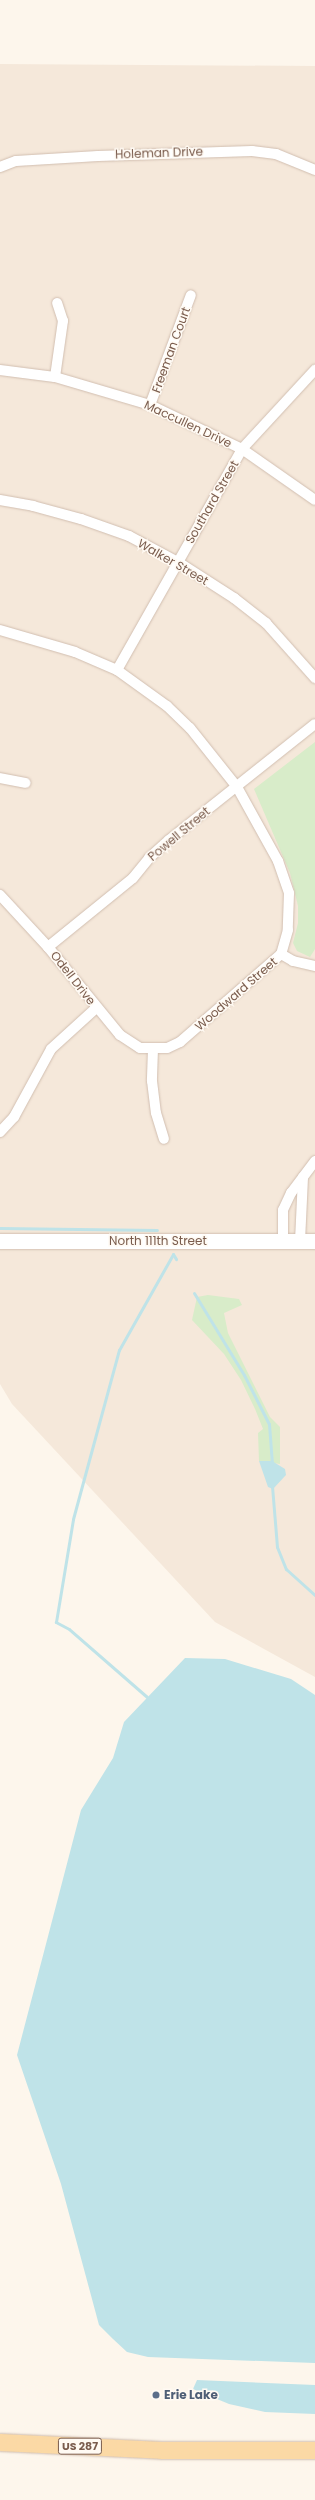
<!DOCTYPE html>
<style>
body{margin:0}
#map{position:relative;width:315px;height:2500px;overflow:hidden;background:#fdf6ec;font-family:Poppins,sans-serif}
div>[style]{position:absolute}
.residential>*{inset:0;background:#f5e8da}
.green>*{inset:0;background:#d8ecc9}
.water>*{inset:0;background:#bfe3e8}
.stream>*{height:3px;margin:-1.5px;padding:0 1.5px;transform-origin:1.5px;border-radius:1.5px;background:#bfe3e8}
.roads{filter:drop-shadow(0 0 1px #d1beb0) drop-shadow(0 0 1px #d1beb0)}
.street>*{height:10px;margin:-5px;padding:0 5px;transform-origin:5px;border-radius:5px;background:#fff}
.secondary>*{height:15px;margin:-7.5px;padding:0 7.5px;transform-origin:7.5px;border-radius:7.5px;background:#fff}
.primary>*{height:17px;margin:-8.5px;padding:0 8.5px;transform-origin:8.5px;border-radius:8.5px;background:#fbd9a5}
.dots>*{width:11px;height:11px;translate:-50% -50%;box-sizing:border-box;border:2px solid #fffaf3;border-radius:50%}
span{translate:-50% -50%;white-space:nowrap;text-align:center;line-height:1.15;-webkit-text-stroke:3px #fffaf3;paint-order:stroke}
.shield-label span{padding:1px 3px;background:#fffaf3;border:1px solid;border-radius:3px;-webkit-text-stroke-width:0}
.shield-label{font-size:11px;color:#7a5c4d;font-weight:700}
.street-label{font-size:12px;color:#7a5c4d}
.service-label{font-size:12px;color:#4e5e75;font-weight:700}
.left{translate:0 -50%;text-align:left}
</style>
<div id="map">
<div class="residential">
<i style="clip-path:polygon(0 64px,315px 66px,315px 1677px,215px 1622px,12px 1404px,0 1384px)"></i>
</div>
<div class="green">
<i style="clip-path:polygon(315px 742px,315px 949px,310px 957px,297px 951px,293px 943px,298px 923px,298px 906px,290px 873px,254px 789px)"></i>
<i style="clip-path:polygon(208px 1295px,239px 1299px,242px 1305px,224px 1313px,228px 1333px,270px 1417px,280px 1427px,280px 1464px,259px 1461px,258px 1433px,263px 1429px,255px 1409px,241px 1380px,224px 1354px,192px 1320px,197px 1297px)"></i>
</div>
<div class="water">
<i style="clip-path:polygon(259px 1461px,272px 1461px,285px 1469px,286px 1475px,273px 1489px,268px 1487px)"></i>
<i style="clip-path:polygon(185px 1658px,225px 1659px,291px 1679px,315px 1695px,315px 2363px,148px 2357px,127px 2352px,113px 2339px,99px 2325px,61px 2184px,17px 2055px,81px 1810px,113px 1758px,124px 1722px)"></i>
<i style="clip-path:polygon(197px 2380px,315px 2385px,315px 2414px,265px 2412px,229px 2404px,193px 2389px)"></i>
</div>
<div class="stream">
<i style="left:0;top:1228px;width:157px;rotate:0.7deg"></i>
<i style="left:194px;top:1293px;width:96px;rotate:58.6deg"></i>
<i style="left:244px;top:1375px;width:55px;rotate:63deg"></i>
<i style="left:269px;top:1424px;width:40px;rotate:85.7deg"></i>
<i style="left:272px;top:1486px;width:61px;rotate:85.3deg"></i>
<i style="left:277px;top:1547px;width:24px;rotate:68deg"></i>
<i style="left:286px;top:1569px;width:39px;rotate:42deg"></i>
<i style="left:147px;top:1697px;width:103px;rotate:-138.9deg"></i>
<i style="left:69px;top:1629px;width:15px;rotate:-152deg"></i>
<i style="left:56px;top:1622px;width:104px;rotate:-80.6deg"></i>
<i style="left:73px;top:1519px;width:175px;rotate:-74.8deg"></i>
<i style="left:119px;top:1350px;width:110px;rotate:-60.6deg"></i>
<i style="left:173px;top:1254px;width:6px;rotate:59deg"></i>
</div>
<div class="roads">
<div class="street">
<i style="left:0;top:167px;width:17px;rotate:-21deg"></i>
<i style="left:16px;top:161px;width:82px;rotate:-3.5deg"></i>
<i style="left:98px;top:156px;width:154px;rotate:-1.9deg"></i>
<i style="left:252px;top:151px;width:24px;rotate:7deg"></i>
<i style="left:276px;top:154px;width:42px;rotate:22.3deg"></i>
<i style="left:0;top:370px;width:55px;rotate:7.3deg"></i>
<i style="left:55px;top:377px;width:99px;rotate:16.4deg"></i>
<i style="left:150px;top:405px;width:102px;rotate:25.6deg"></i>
<i style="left:242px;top:449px;width:89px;rotate:34.9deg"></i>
<i style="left:55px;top:377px;width:57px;rotate:-81.9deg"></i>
<i style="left:63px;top:321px;width:19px;rotate:-108deg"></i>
<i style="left:150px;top:405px;width:117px;rotate:-69.6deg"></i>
<i style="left:0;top:500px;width:34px;rotate:10deg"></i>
<i style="left:33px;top:506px;width:50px;rotate:15.2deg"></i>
<i style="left:81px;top:519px;width:51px;rotate:19.5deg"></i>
<i style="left:129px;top:536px;width:55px;rotate:28deg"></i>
<i style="left:178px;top:562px;width:67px;rotate:32.7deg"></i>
<i style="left:234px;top:598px;width:41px;rotate:38deg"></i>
<i style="left:266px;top:623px;width:74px;rotate:48.3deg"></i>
<i style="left:0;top:630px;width:78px;rotate:16.3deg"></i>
<i style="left:75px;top:652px;width:46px;rotate:23.2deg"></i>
<i style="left:117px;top:670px;width:62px;rotate:35.8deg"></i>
<i style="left:167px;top:706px;width:32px;rotate:44deg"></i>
<i style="left:190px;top:728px;width:75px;rotate:51.5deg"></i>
<i style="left:237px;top:787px;width:85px;rotate:61deg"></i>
<i style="left:278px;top:861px;width:34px;rotate:71deg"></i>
<i style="left:289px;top:893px;width:37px;rotate:92deg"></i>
<i style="left:288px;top:930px;width:25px;rotate:106deg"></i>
<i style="left:281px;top:954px;width:134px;rotate:138.9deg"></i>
<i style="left:180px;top:1042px;width:14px;rotate:155deg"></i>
<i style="left:167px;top:1048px;width:27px;rotate:180deg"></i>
<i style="left:140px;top:1048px;width:24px;rotate:-147deg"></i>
<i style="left:120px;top:1035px;width:114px;rotate:-129.3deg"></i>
<i style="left:48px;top:947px;width:71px;rotate:-132.7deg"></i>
<i style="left:117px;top:670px;width:254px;rotate:-60.5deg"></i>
<i style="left:242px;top:449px;width:108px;rotate:-47.3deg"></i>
<i style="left:0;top:778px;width:26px;rotate:11deg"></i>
<i style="left:48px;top:947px;width:109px;rotate:-39.1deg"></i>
<i style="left:133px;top:878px;width:26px;rotate:-51deg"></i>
<i style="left:149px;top:858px;width:27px;rotate:-42deg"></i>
<i style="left:169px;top:840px;width:186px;rotate:-38.5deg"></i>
<i style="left:281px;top:954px;width:14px;rotate:30deg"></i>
<i style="left:293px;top:961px;width:23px;rotate:13deg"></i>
<i style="left:153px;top:1049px;width:32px;rotate:92deg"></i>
<i style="left:152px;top:1081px;width:32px;rotate:83deg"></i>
<i style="left:156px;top:1113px;width:27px;rotate:73deg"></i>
<i style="left:0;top:1132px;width:21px;rotate:-47deg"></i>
<i style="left:14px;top:1117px;width:77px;rotate:-61.4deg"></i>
<i style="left:51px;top:1049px;width:61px;rotate:-42.3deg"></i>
<i style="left:283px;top:1241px;width:31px;rotate:-90deg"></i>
<i style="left:283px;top:1210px;width:19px;rotate:-65deg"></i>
<i style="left:291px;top:1193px;width:40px;rotate:-53deg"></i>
<i style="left:300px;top:1241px;width:64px;rotate:-87.3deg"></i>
</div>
<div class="secondary">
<i style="left:0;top:1241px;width:315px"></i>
</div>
<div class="primary">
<i style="left:0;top:2442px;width:161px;rotate:2.8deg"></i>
<i style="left:161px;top:2450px;width:154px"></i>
</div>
</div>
<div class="dots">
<i style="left:156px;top:2395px;background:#5c6f8a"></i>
</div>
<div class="shield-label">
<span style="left:80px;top:2446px">US 287</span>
</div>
<div class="street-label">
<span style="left:159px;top:153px;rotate:-2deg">Holeman Drive</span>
<span style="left:171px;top:350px;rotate:-70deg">Freeman Court</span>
<span style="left:188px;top:424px;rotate:25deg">Maccullen Drive</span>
<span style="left:212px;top:502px;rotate:-60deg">Southard Street</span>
<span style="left:173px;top:562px;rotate:30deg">Walker Street</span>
<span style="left:179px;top:834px;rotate:-40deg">Powell Street</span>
<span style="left:73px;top:978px;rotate:52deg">Odell Drive</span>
<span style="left:236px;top:994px;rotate:-41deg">Woodward Street</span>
<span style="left:158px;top:1241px">North 111th Street</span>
</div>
<div class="service-label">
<span class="left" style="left:164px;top:2395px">Erie Lake</span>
</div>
</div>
